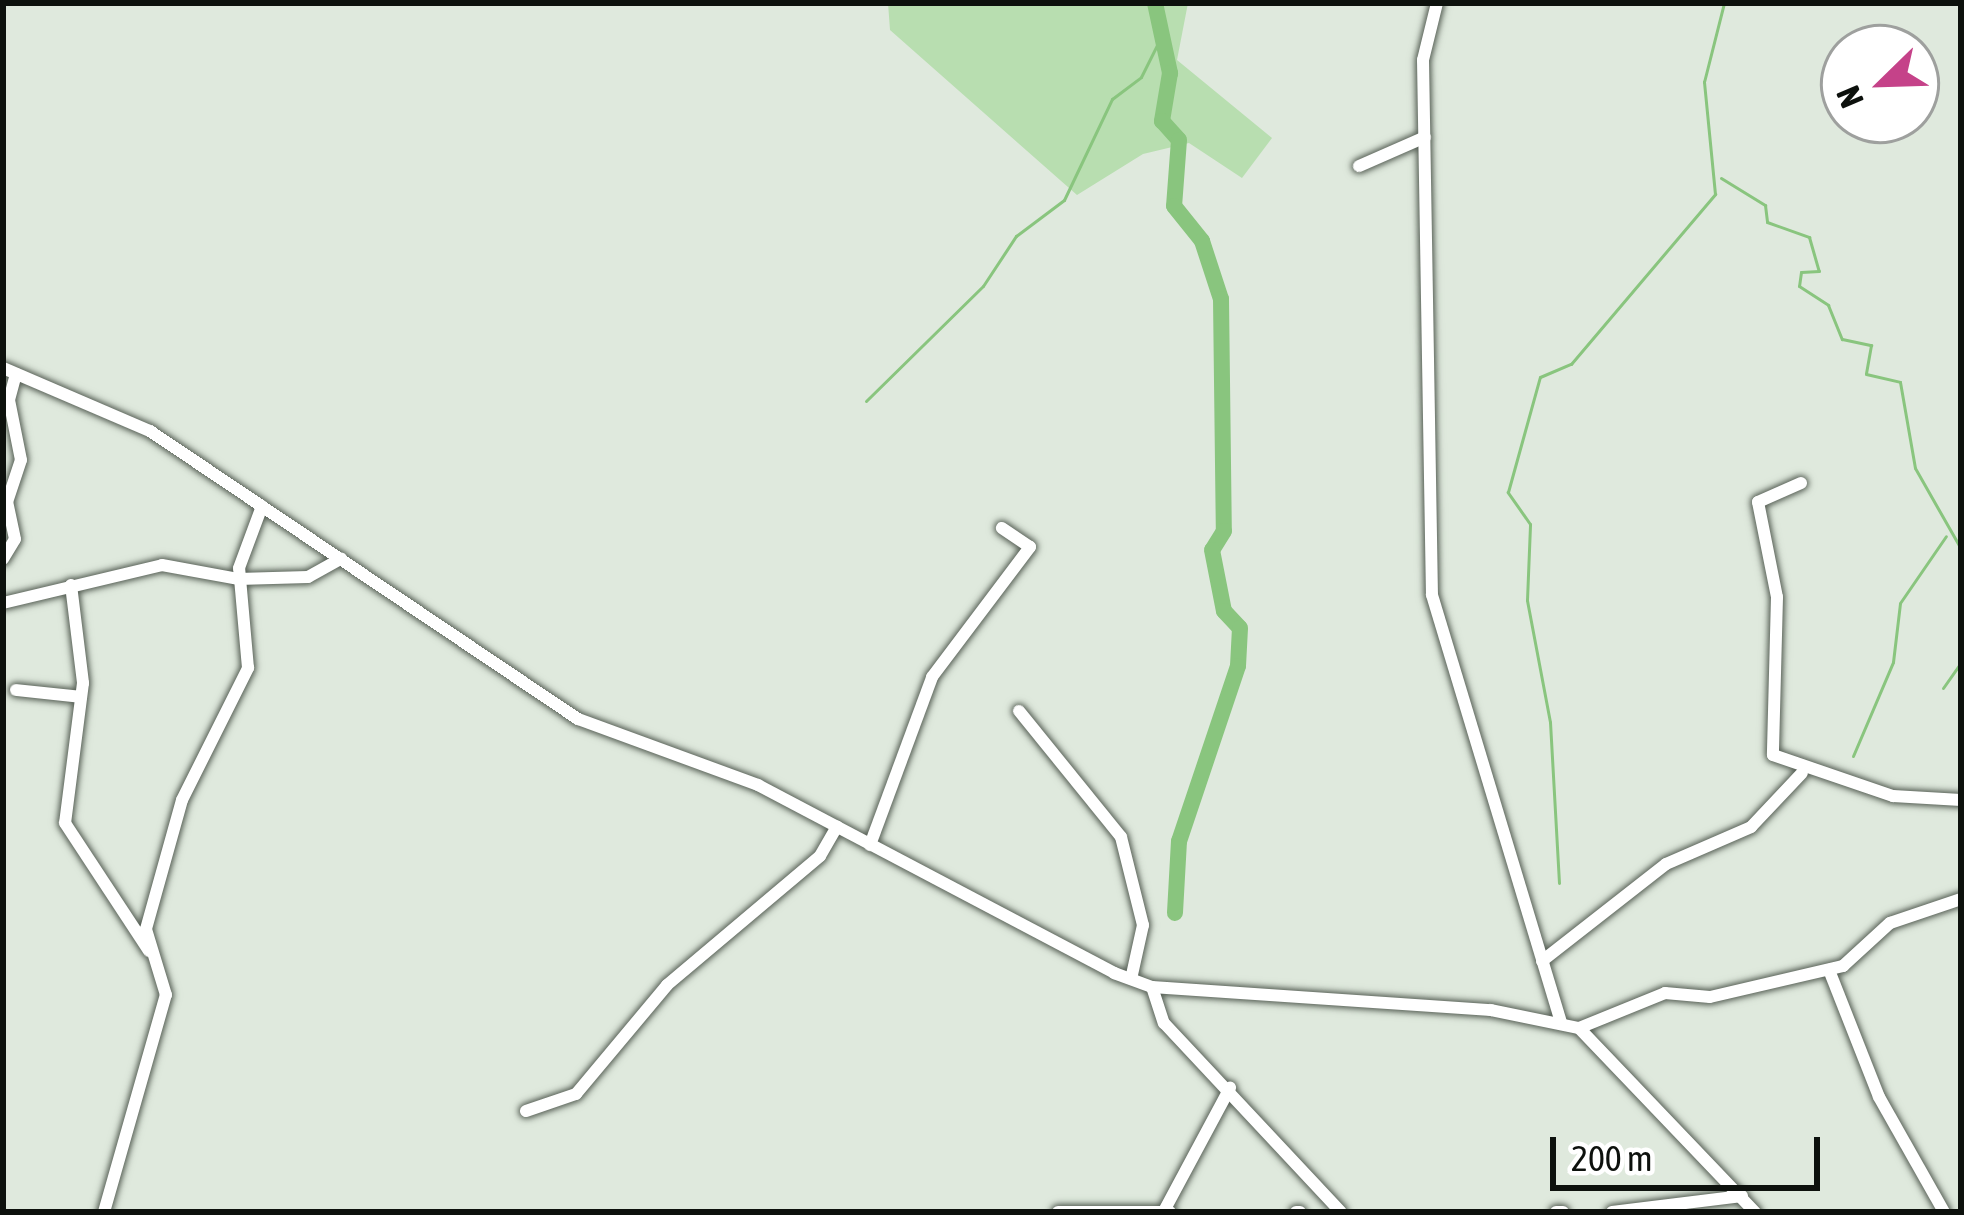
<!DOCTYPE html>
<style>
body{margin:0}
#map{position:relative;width:1964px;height:1215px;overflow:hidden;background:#dfe9dd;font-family:"Asap Condensed",sans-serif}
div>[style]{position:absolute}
.green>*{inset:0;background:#b8deb0}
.stream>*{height:3px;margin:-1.5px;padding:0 1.5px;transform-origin:1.5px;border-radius:1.5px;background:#89c57e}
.river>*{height:16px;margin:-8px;padding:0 8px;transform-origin:8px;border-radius:8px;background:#89c57e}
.roads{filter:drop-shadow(0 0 3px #586157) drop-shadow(0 0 3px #586157)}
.minor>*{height:12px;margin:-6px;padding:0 6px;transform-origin:6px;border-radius:6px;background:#fff}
span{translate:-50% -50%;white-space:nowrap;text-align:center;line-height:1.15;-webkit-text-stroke:9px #fff;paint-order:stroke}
.frame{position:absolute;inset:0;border:6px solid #0d110d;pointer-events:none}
.north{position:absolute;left:1820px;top:24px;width:120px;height:120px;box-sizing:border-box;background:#fff;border:3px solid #9ea09e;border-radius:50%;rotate:247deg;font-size:33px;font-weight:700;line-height:48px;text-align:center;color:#0d110d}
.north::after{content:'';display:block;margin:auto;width:42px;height:54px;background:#c54289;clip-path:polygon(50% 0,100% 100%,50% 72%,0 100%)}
.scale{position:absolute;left:1550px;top:1137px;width:270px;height:54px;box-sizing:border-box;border:6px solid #0d110d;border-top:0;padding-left:15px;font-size:36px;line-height:42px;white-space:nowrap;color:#0d110d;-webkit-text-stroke:9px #fff;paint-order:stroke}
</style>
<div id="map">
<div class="green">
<i style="clip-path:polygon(888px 3px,1188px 3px,1177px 60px,1272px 138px,1242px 178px,1189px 143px,1143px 154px,1077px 195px,890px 30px)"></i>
</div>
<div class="stream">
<i style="left:1721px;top:178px;width:52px;rotate:31.5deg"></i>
<i style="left:1765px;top:205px;width:17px;rotate:83deg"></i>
<i style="left:1767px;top:222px;width:45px;rotate:19.7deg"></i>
<i style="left:1809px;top:237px;width:35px;rotate:74deg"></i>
<i style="left:1819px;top:271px;width:18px;rotate:177deg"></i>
<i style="left:1801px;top:272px;width:14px;rotate:98deg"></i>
<i style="left:1799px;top:286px;width:35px;rotate:33deg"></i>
<i style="left:1828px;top:305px;width:37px;rotate:68deg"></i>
<i style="left:1842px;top:339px;width:30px;rotate:12deg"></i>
<i style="left:1871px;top:345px;width:29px;rotate:100deg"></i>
<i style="left:1866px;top:374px;width:35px;rotate:13deg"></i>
<i style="left:1900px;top:382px;width:87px;rotate:80.1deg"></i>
<i style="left:1915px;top:468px;width:93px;rotate:60.4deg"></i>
<i style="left:866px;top:401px;width:164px;rotate:-44.5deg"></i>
<i style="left:983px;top:286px;width:60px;rotate:-56.6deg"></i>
<i style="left:1016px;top:236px;width:60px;rotate:-36.9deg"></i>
<i style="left:1064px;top:200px;width:112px;rotate:-64.6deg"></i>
<i style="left:1112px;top:99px;width:36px;rotate:-37deg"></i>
<i style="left:1141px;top:77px;width:42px;rotate:-63.4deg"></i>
<i style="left:1943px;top:688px;width:32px;rotate:-55deg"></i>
<i style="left:1853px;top:756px;width:102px;rotate:-66.9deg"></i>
<i style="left:1893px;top:662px;width:59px;rotate:-83.2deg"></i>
<i style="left:1900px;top:603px;width:81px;rotate:-55.5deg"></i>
<i style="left:1559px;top:883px;width:161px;rotate:-93.2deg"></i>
<i style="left:1550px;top:722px;width:124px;rotate:-100.7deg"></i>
<i style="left:1527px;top:600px;width:76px;rotate:-87.7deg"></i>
<i style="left:1530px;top:524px;width:39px;rotate:-125deg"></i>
<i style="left:1508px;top:492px;width:119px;rotate:-74.5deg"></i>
<i style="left:1540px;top:377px;width:34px;rotate:-23deg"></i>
<i style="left:1571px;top:364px;width:223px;rotate:-49.7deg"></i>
<i style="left:1715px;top:194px;width:113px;rotate:-95.6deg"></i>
<i style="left:1704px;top:82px;width:81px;rotate:-75.8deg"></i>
</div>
<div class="river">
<i style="left:1155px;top:3px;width:72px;rotate:77.9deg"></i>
<i style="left:1170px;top:73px;width:49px;rotate:99.5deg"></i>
<i style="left:1162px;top:121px;width:25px;rotate:48deg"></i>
<i style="left:1179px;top:140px;width:66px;rotate:94.3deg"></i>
<i style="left:1174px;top:206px;width:45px;rotate:51.3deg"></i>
<i style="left:1202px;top:241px;width:61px;rotate:71.9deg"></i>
<i style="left:1221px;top:299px;width:232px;rotate:89.3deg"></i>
<i style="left:1224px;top:531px;width:22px;rotate:122deg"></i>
<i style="left:1212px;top:550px;width:62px;rotate:78.9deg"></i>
<i style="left:1224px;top:611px;width:23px;rotate:47deg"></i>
<i style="left:1240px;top:628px;width:38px;rotate:93deg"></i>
<i style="left:1238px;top:666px;width:185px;rotate:108.6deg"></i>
<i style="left:1179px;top:841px;width:72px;rotate:93.2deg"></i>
</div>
<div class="roads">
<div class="minor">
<i style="left:1437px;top:3px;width:59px;rotate:103.8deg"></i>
<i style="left:1423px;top:60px;width:535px;rotate:89.04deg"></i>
<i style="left:1432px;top:595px;width:445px;rotate:73.2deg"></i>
<i style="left:1359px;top:166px;width:72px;rotate:-23.7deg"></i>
<i style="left:3px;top:368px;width:160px;rotate:23.2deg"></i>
<i style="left:150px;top:431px;width:516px;rotate:33.94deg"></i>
<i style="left:578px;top:719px;width:192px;rotate:20.1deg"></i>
<i style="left:758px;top:785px;width:403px;rotate:27.8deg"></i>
<i style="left:1114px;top:973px;width:40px;rotate:20.2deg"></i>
<i style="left:1152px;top:987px;width:340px;rotate:3.9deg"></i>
<i style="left:1491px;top:1010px;width:90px;rotate:11.6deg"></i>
<i style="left:1579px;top:1028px;width:255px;rotate:46.3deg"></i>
<i style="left:1801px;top:483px;width:47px;rotate:156.2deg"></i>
<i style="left:1758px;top:502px;width:97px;rotate:78.7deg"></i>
<i style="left:1777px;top:597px;width:158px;rotate:91.5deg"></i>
<i style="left:1773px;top:755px;width:127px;rotate:18.9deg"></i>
<i style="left:1893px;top:796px;width:68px;rotate:3.4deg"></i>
<i style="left:3px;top:559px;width:23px;rotate:-59deg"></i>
<i style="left:15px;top:539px;width:38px;rotate:-102deg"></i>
<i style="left:7px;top:502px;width:44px;rotate:-71.6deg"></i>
<i style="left:21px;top:460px;width:61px;rotate:-101.3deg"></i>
<i style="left:9px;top:400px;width:27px;rotate:-75deg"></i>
<i style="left:71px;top:585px;width:99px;rotate:83deg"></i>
<i style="left:83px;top:683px;width:141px;rotate:97.3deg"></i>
<i style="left:65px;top:823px;width:153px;rotate:56.7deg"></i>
<i style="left:3px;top:603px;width:163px;rotate:-13.4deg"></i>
<i style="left:162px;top:565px;width:77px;rotate:10.4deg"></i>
<i style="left:238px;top:579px;width:70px;rotate:-1.6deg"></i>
<i style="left:308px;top:577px;width:38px;rotate:-29deg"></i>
<i style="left:16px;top:690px;width:65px;rotate:6.1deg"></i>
<i style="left:1019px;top:711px;width:162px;rotate:51deg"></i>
<i style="left:1121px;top:837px;width:91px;rotate:76deg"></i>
<i style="left:1143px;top:925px;width:55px;rotate:102.5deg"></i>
<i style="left:870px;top:845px;width:179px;rotate:-69.7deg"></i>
<i style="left:932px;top:677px;width:163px;rotate:-53deg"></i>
<i style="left:1030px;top:547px;width:34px;rotate:-146deg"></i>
<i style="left:1542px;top:961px;width:157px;rotate:-38deg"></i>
<i style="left:1666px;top:864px;width:93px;rotate:-23.5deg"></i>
<i style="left:1751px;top:827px;width:74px;rotate:-46.6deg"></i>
<i style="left:1829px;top:970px;width:136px;rotate:68.5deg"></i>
<i style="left:1879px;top:1097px;width:132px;rotate:60.5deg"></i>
<i style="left:1152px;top:987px;width:38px;rotate:72deg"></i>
<i style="left:1164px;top:1023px;width:259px;rotate:46.9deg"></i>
<i style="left:1579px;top:1028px;width:93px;rotate:-22.1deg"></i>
<i style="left:1665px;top:993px;width:45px;rotate:5.1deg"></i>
<i style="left:1710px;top:997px;width:137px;rotate:-13.1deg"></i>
<i style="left:1843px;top:966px;width:64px;rotate:-42.5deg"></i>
<i style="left:1890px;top:923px;width:75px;rotate:-18.7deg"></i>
<i style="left:526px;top:1111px;width:53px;rotate:-18.8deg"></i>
<i style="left:576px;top:1094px;width:142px;rotate:-50.1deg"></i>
<i style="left:667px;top:985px;width:200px;rotate:-40.1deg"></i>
<i style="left:820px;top:856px;width:34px;rotate:-60deg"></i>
<i style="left:1164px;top:1211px;width:140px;rotate:-61.8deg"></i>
<i style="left:104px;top:1212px;width:226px;rotate:-74.1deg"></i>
<i style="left:166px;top:995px;width:69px;rotate:-106.9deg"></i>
<i style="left:146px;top:929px;width:134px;rotate:-74.4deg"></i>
<i style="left:182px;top:800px;width:148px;rotate:-63.4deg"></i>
<i style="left:248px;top:668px;width:100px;rotate:-95.1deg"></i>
<i style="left:239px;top:568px;width:66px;rotate:-69.6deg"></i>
<i style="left:1058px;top:1212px;width:112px"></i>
<i style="left:1296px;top:1212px;width:4px"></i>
<i style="left:1556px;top:1212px;width:7px"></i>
<i style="left:1612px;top:1212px;width:131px;rotate:-7deg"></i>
</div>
</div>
<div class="frame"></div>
<div class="north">N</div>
<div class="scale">200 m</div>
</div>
